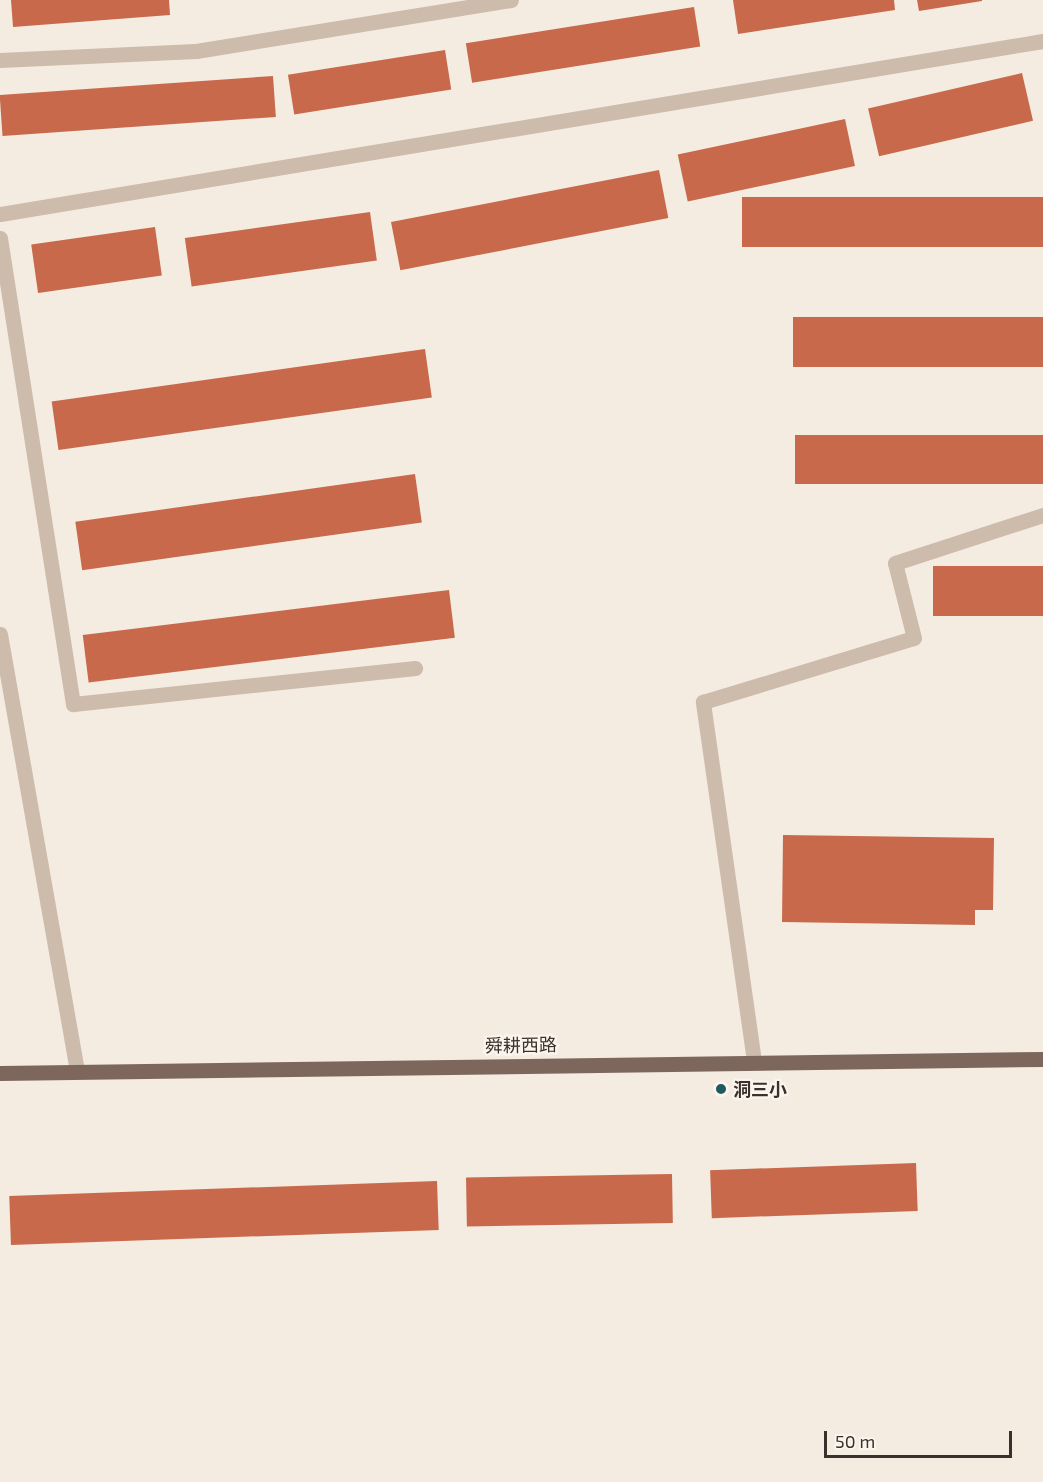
<!DOCTYPE html>
<meta charset="utf-8">
<style>
body{margin:0}
#map{position:relative;width:1043px;height:1482px;overflow:hidden;background:#f4ebe1;font-family:"Exo 2","Noto Sans SC",sans-serif}
div>[style]{position:absolute}
.building>*{inset:0;background:#c8694b;transform-origin:0 0}
.minor>*{height:15px;margin:-7.5px;padding:0 7.5px;transform-origin:7.5px;border-radius:7.5px;background:#cdbbac}
.major>*{height:15px;margin:-7.5px;padding:0 7.5px;transform-origin:7.5px;border-radius:7.5px;background:#7d675c}
.dots>*{width:16px;height:16px;translate:-50% -50%;box-sizing:border-box;border:3px solid #fbf5ee;border-radius:50%}
span{translate:-50% -50%;white-space:nowrap;text-align:center;line-height:1.15;-webkit-text-stroke:4.5px #fbf5ee;paint-order:stroke}
.street-label{font-size:18px;color:#3b302b}
.poi-label{font-size:18px;color:#3b302b;font-weight:700}
.left{translate:0 -50%;text-align:left}
.scale{position:absolute;left:824px;top:1431px;width:188px;height:27px;box-sizing:border-box;border:3px solid #3b302b;border-top:0;padding-left:8px;font-size:18px;line-height:21px;white-space:nowrap;color:#3b302b;-webkit-text-stroke:4px #fbf5ee;paint-order:stroke}
</style>
<div id="map">
<div class="building">
<i style="clip-path:polygon(11px 0,169px 0,170px 15px,13px 27px)"></i>
<i style="clip-path:polygon(733px 0,894px 0,895px 10px,738px 34px)"></i>
<i style="clip-path:polygon(917px 0,982px 0,982px 1px,919px 11px)"></i>
<i style="left:694px;top:7px;width:40px;height:231px;rotate:81deg"></i>
<i style="left:445px;top:50px;width:40px;height:159px;rotate:81deg"></i>
<i style="left:1022px;top:73px;width:49px;height:158px;rotate:77deg"></i>
<i style="left:273px;top:76px;width:41px;height:274px;rotate:86deg"></i>
<i style="left:845px;top:119px;width:48px;height:171px;rotate:78deg"></i>
<i style="left:659px;top:170px;width:49px;height:273px;rotate:79deg"></i>
<i style="left:1043px;top:197px;width:50px;height:301px;rotate:90deg"></i>
<i style="left:370px;top:212px;width:49px;height:187px;rotate:82deg"></i>
<i style="left:155px;top:227px;width:49px;height:125px;rotate:82deg"></i>
<i style="left:1043px;top:317px;width:50px;height:250px;rotate:90deg"></i>
<i style="left:425px;top:349px;width:49px;height:377px;rotate:82deg"></i>
<i style="left:1043px;top:435px;width:49px;height:248px;rotate:90deg"></i>
<i style="left:415px;top:474px;width:49px;height:343px;rotate:82deg"></i>
<i style="left:1043px;top:566px;width:50px;height:110px;rotate:90deg"></i>
<i style="left:449px;top:590px;width:48px;height:369px;rotate:83deg"></i>
<i style="clip-path:polygon(783px 835px,994px 838px,993px 910px,975px 910px,975px 925px,782px 922px)"></i>
<i style="left:916px;top:1163px;width:48px;height:206px;rotate:88deg"></i>
<i style="left:672px;top:1174px;width:49px;height:206px;rotate:89deg"></i>
<i style="left:437px;top:1181px;width:49px;height:428px;rotate:88deg"></i>
</div>
<div class="minor">
<i style="left:0;top:60px;width:196px;rotate:-2.6deg"></i>
<i style="left:196px;top:51px;width:319px;rotate:-9.2deg"></i>
<i style="left:0;top:214px;width:1057px;rotate:-9.42deg"></i>
<i style="left:0;top:238px;width:472px;rotate:81.1deg"></i>
<i style="left:73px;top:704px;width:344px;rotate:-6deg"></i>
<i style="left:0;top:634px;width:444px;rotate:80deg"></i>
<i style="left:754px;top:1061px;width:363px;rotate:-98.1deg"></i>
<i style="left:703px;top:702px;width:220px;rotate:-16.9deg"></i>
<i style="left:914px;top:638px;width:77px;rotate:-104.2deg"></i>
<i style="left:895px;top:563px;width:156px;rotate:-18deg"></i>
</div>
<div class="major">
<i style="left:0;top:1073px;width:1043px;rotate:-0.77deg"></i>
</div>
<div class="dots">
<i style="left:721px;top:1089px;background:#1f5a5e"></i>
</div>
<div class="street-label">
<span style="left:521px;top:1045px;rotate:-1deg">舜耕西路</span>
</div>
<div class="poi-label">
<span class="left" style="left:733px;top:1089px">洞三小</span>
</div>
<div class="scale">50 m</div>
</div>
